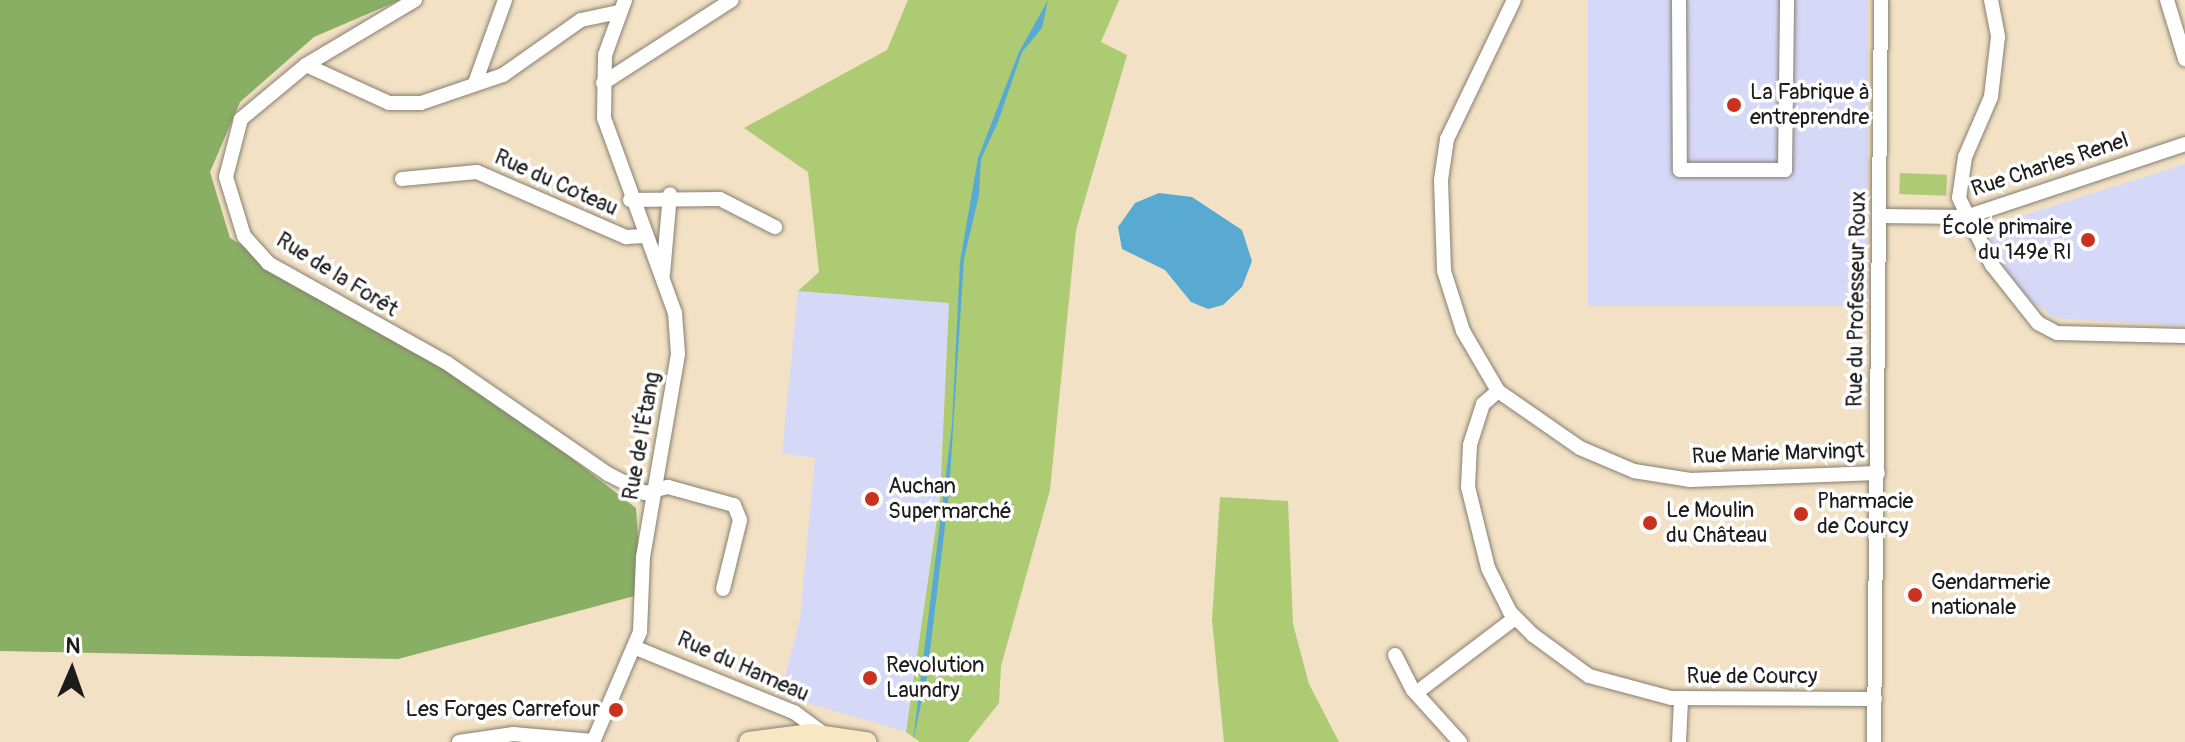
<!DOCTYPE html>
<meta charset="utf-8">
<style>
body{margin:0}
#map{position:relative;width:2185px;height:742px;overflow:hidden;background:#f2e1c4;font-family:Pangolin,sans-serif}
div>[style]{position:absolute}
.built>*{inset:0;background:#d6d8f8;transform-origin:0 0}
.green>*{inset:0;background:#accb73;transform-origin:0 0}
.forest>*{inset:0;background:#89af65}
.water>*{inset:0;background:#59aad3}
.roads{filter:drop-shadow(0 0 2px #877e70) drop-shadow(0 0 2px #877e70)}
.street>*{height:14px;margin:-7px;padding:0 7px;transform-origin:7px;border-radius:7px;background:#fff}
.secondary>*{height:20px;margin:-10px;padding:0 10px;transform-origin:10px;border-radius:10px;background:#f7e8c3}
.dots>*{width:22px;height:22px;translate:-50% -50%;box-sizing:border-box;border:4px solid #fff;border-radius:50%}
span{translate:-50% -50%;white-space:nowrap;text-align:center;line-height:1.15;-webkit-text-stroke:7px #fff;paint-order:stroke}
.poi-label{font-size:22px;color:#1c1c1c}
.left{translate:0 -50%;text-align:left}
.right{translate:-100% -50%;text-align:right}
.street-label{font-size:22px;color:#1c1c1c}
.north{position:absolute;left:32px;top:630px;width:80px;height:80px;-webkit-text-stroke:6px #fff;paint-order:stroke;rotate:2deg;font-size:22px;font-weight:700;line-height:32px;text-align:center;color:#1c1c1c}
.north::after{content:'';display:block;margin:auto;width:28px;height:36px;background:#1c1c1c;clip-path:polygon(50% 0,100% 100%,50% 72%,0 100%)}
</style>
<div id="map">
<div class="built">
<i style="left:1588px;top:0;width:280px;height:306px"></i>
<i style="clip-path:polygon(2185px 164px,2185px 326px,2054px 318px,2025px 296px,1994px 253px,1987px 227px)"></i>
<i style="clip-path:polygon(798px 291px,949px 302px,940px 498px,906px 732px,780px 695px,800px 619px,815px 458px,782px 453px)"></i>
</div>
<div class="green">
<i style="clip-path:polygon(908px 0,1119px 0,1101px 42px,1127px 55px,1076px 230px,1050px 490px,1001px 666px,999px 703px,968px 742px,920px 742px,906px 732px,940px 498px,949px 303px,798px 291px,819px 272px,808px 172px,744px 128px,887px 50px)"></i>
<i style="left:1900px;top:173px;width:47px;height:21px;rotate:2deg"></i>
<i style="clip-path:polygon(1220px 497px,1288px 501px,1293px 624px,1309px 684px,1339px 742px,1224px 742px,1212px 620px)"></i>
</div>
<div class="forest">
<i style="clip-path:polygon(0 0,400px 0,314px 37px,240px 102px,210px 172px,230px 238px,466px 377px,636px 508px,642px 594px,398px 659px,0 651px)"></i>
</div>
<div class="water">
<i style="clip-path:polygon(1048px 0,1042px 28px,1022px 52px,998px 122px,981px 159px,979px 195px,964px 259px,949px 493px,927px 676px,913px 741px,952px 425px,960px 262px,978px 158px,1019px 52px)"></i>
<i style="clip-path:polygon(1159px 193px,1192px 197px,1242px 230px,1252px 261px,1242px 287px,1223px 305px,1208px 309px,1191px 302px,1165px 270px,1122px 249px,1118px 227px,1135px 203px)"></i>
</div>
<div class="roads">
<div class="street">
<i style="left:415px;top:0;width:127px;rotate:149.2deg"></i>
<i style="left:306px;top:65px;width:85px;rotate:140.3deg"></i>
<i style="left:241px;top:119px;width:60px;rotate:104.5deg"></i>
<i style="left:226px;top:177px;width:62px;rotate:73deg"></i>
<i style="left:244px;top:236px;width:36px;rotate:48deg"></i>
<i style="left:268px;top:263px;width:205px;rotate:29.2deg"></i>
<i style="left:447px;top:363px;width:196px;rotate:34.6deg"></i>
<i style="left:608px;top:474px;width:42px;rotate:27.2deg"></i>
<i style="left:645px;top:493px;width:24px;rotate:-15deg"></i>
<i style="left:668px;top:487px;width:68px;rotate:15.3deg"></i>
<i style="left:734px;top:505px;width:16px;rotate:68deg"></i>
<i style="left:740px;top:520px;width:71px;rotate:103.8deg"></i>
<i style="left:1514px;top:0;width:154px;rotate:115.7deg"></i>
<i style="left:1447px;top:139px;width:41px;rotate:98.3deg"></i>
<i style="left:1441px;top:180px;width:91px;rotate:88.1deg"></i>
<i style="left:1444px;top:271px;width:63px;rotate:72.4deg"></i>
<i style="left:1463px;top:331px;width:69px;rotate:59.7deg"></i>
<i style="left:1498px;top:391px;width:100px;rotate:34.8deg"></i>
<i style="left:1580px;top:448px;width:59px;rotate:23.1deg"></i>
<i style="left:1634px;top:471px;width:57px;rotate:9.1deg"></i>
<i style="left:1690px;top:480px;width:188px;rotate:-2.1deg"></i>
<i style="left:1679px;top:0;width:170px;rotate:89.7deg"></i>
<i style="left:1680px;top:170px;width:105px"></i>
<i style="left:1785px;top:170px;width:170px;rotate:-89.3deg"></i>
<i style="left:1991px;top:0;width:38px;rotate:79deg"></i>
<i style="left:1998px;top:37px;width:60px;rotate:96.7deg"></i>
<i style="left:1991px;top:97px;width:65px;rotate:113.4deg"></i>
<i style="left:1965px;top:157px;width:41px;rotate:98.3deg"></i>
<i style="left:1959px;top:198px;width:75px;rotate:63.8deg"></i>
<i style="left:1992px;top:265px;width:74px;rotate:51.6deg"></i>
<i style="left:2038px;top:323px;width:21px;rotate:28deg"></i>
<i style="left:2057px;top:333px;width:128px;rotate:1.3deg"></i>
<i style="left:2167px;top:0;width:62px;rotate:73deg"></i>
<i style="left:306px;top:65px;width:91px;rotate:24.6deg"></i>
<i style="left:389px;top:103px;width:32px"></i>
<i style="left:421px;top:103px;width:87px;rotate:-18.9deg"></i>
<i style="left:503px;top:75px;width:95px;rotate:-35.2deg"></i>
<i style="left:581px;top:20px;width:38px;rotate:-12deg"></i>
<i style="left:475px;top:83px;width:88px;rotate:-70.1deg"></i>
<i style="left:603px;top:83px;width:153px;rotate:-32.8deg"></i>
<i style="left:402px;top:179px;width:75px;rotate:-5.3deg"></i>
<i style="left:477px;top:172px;width:163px;rotate:23.6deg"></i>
<i style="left:626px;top:237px;width:19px;rotate:-3deg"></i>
<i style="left:630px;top:200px;width:90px;rotate:-0.6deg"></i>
<i style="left:720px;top:199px;width:62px;rotate:27deg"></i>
<i style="left:1879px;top:216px;width:87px;rotate:0.7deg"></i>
<i style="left:1966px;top:217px;width:231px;rotate:-18.4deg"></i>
<i style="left:663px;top:274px;width:80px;rotate:-85deg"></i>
<i style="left:1498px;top:391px;width:20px;rotate:139deg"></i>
<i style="left:1483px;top:404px;width:43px;rotate:107.6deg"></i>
<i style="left:1470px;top:445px;width:42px;rotate:92.7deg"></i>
<i style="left:1468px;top:487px;width:83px;rotate:76.1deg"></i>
<i style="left:1488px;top:568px;width:49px;rotate:63.4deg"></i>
<i style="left:1510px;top:612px;width:33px;rotate:45deg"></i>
<i style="left:1533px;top:635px;width:69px;rotate:36.2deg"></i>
<i style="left:1589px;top:676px;width:85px;rotate:15deg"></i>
<i style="left:1671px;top:698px;width:204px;rotate:0.3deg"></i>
<i style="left:636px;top:648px;width:170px;rotate:22.1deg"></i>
<i style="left:794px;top:712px;width:42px;rotate:36.3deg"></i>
<i style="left:1395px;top:655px;width:39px;rotate:63deg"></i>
<i style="left:1413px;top:690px;width:70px;rotate:47.9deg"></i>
<i style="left:1416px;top:693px;width:124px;rotate:-37.1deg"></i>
<i style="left:459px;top:742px;width:55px;rotate:-8.4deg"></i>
<i style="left:513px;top:734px;width:80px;rotate:5deg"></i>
<i style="left:593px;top:742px;width:120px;rotate:-66.9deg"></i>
<i style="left:640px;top:632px;width:75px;rotate:-87.7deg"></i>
<i style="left:643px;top:557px;width:206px;rotate:-80.2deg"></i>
<i style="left:678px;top:354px;width:41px;rotate:-94.2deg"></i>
<i style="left:675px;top:313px;width:208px;rotate:-110deg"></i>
<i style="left:604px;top:118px;width:63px;rotate:-89.1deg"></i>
<i style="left:605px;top:55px;width:59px;rotate:-70deg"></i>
<i style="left:1679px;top:742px;width:42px;rotate:-87.3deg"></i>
<i style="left:1874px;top:742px;width:742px;rotate:-89.46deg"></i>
</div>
<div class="secondary">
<i style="left:749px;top:742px;width:62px;rotate:-7.5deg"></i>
<i style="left:810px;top:734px;width:57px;rotate:8.1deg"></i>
</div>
</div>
<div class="dots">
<i style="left:1734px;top:105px;background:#c8321e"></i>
<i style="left:2088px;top:240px;background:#c8321e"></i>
<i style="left:872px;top:499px;background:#c8321e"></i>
<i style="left:1801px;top:514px;background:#c8321e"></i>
<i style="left:1650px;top:523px;background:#c8321e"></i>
<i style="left:1915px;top:595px;background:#c8321e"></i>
<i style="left:870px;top:678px;background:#c8321e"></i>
<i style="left:616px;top:710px;background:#c8321e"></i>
</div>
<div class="poi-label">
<span class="left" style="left:1750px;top:105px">La Fabrique à<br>entreprendre</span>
<span class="right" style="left:2072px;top:240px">École primaire<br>du 149e RI</span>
<span class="left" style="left:888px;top:499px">Auchan<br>Supermarché</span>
<span class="left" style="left:1817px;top:514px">Pharmacie<br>de Courcy</span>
<span class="left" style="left:1666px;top:523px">Le Moulin<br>du Château</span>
<span class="left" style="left:1931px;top:595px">Gendarmerie<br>nationale</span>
<span class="left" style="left:886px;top:678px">Revolution<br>Laundry</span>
<span class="right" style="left:600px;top:710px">Les Forges Carrefour</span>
</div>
<div class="street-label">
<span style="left:2050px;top:165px;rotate:-18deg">Rue Charles Renel</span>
<span style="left:556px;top:183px;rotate:24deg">Rue du Coteau</span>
<span style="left:337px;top:275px;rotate:32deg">Rue de la Forêt</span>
<span style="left:1857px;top:299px;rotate:-89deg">Rue du Professeur Roux</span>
<span style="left:642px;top:436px;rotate:-80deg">Rue de l'Étang</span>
<span style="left:1778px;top:454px;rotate:-2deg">Rue Marie Marvingt</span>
<span style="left:743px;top:667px;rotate:24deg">Rue du Hameau</span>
<span style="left:1752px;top:677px">Rue de Courcy</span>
</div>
<div class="north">N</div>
</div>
